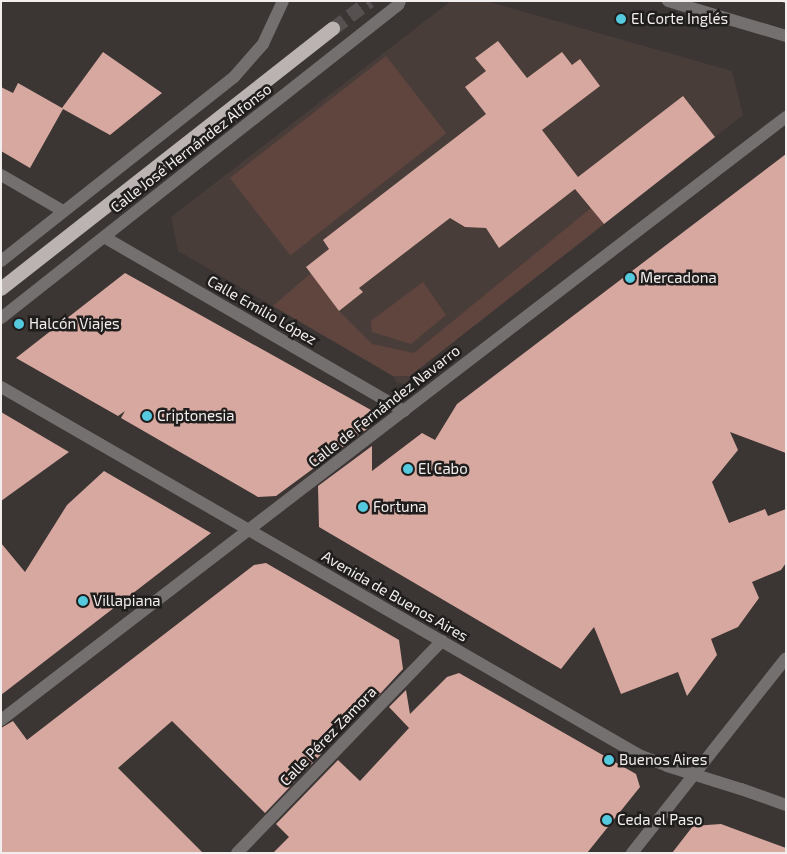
<!DOCTYPE html>
<meta charset="utf-8">
<style>
body{margin:0}
#map{position:relative;width:787px;height:854px;overflow:hidden;background:#3b3534;font-family:"Exo 2",sans-serif}
div>[style]{position:absolute}
.built>*{inset:0;background:#493d3a}
.green>*{inset:0;background:#60453f;transform-origin:0 0}
.building>*{inset:0;background:#d7a89f}
.trunk-tunnel>*{height:14px;margin-top:-7px;transform-origin:0;background:repeating-linear-gradient(90deg,#565150 0 14px,transparent 0 21px)}
.path>*{height:3px;margin-top:-1.5px;transform-origin:0;background:repeating-linear-gradient(90deg,#827c7b 0 1px,transparent 0 5px)}
.pedestrian>*{height:12px;margin:-6px;padding:0 6px;transform-origin:6px;border-radius:6px;background:#73706f}
.minor>*{height:12px;margin:-6px;padding:0 6px;transform-origin:6px;border-radius:6px;background:#73706f}
.tertiary>*{height:12px;margin:-6px;padding:0 6px;transform-origin:6px;border-radius:6px;background:#73706f}
.trunk>*{height:14px;margin:-7px;padding:0 7px;transform-origin:7px;border-radius:7px;background:#bab3b2}
.dots>*{width:14px;height:14px;translate:-50% -50%;box-sizing:border-box;border:2px solid #201d1d;border-radius:50%}
span{translate:-50% -50%;white-space:nowrap;text-align:center;line-height:1.15;-webkit-text-stroke:5px #201d1d;paint-order:stroke}
.poi-label{font-size:15px;color:#f2eeed}
.left{translate:0 -50%;text-align:left}
.street-label{font-size:15px;color:#f2eeed}
.frame{position:absolute;inset:0;border:2px solid #f2eeed;pointer-events:none}
</style>
<div id="map">
<div class="built">
<i style="clip-path:polygon(451px 1px,486px 1px,732px 71px,743px 115px,410px 376px,408px 384px,397px 383px,393px 376px,178px 251px,171px 217px)"></i>
</div>
<div class="green">
<i style="left:386px;top:56px;width:98px;height:198px;rotate:52deg"></i>
<i style="clip-path:polygon(591px 208px,604px 224px,410px 376px,393px 376px,273px 306px,311px 273px,339px 311px,372px 344px,414px 353px)"></i>
<i style="clip-path:polygon(423px 282px,446px 315px,411px 344px,372px 332px,371px 321px)"></i>
</div>
<div class="building">
<i style="clip-path:polygon(498px 41px,527px 78px,562px 52px,572px 65px,580px 59px,600px 86px,542px 130px,578px 177px,683px 96px,715px 137px,604px 224px,575px 189px,499px 248px,486px 228px,465px 227px,450px 218px,359px 288px,363px 292px,339px 311px,306px 267px,329px 249px,323px 240px,486px 114px,465px 87px,486px 71px,475px 58px)"></i>
<i style="clip-path:polygon(103px 52px,162px 93px,110px 135px,63px 109px,30px 168px,1px 151px,1px 87px,13px 93px,18px 83px,62px 108px)"></i>
<i style="clip-path:polygon(786px 154px,786px 453px,730px 432px,738px 450px,712px 482px,729px 523px,765px 509px,768px 516px,786px 509px,786px 563px,781px 570px,752px 582px,759px 598px,738px 627px,711px 639px,717px 655px,687px 696px,678px 672px,621px 694px,594px 627px,561px 669px,319px 527px,318px 486px,372px 446px,372px 471px,422px 433px,435px 440px,457px 404px)"></i>
<i style="clip-path:polygon(125px 273px,371px 410px,371px 426px,276px 496px,258px 497px,121px 418px,125px 411px,118px 416px,16px 358px)"></i>
<i style="clip-path:polygon(1px 412px,69px 452px,1px 501px)"></i>
<i style="clip-path:polygon(104px 471px,211px 533px,1px 695px,1px 543px,25px 572px,67px 505px)"></i>
<i style="clip-path:polygon(266px 563px,399px 640px,403px 669px,378px 696px,370px 687px,317px 741px,326px 749px,265px 813px,172px 721px,118px 768px,203px 853px,1px 853px,1px 728px,13px 721px,27px 740px,254px 565px)"></i>
<i style="clip-path:polygon(459px 673px,636px 774px,640px 787px,587px 853px,273px 853px,289px 837px,276px 824px,338px 760px,360px 781px,409px 728px,389px 707px,406px 690px,410px 714px,447px 677px)"></i>
<i style="clip-path:polygon(721px 824px,786px 848px,786px 853px,672px 853px,693px 826px)"></i>
</div>
<div class="trunk-tunnel">
<i style="left:333px;top:29px;width:46px;rotate:-37.1deg"></i>
</div>
<div class="path">
<i style="left:784px;top:1px;width:2px;rotate:27deg"></i>
</div>
<div class="pedestrian">
<i style="left:104px;top:237px;width:347px;rotate:30.1deg"></i>
<i style="left:1px;top:720px;width:990px;rotate:-37.53deg"></i>
</div>
<div class="minor">
<i style="left:1px;top:175px;width:72px;rotate:30.1deg"></i>
<i style="left:1px;top:387px;width:737px;rotate:29.98deg"></i>
<i style="left:639px;top:755px;width:30px;rotate:21deg"></i>
<i style="left:667px;top:766px;width:77px;rotate:17.3deg"></i>
<i style="left:741px;top:789px;width:48px;rotate:19.6deg"></i>
<i style="left:237px;top:853px;width:295px;rotate:-46deg"></i>
<i style="left:632px;top:853px;width:248px;rotate:-51.7deg"></i>
</div>
<div class="tertiary">
<i style="left:668px;top:1px;width:123px;rotate:16.5deg"></i>
<i style="left:1px;top:261px;width:297px;rotate:-38.3deg"></i>
<i style="left:234px;top:77px;width:44px;rotate:-48.7deg"></i>
<i style="left:263px;top:44px;width:47px;rotate:-65.1deg"></i>
<i style="left:1px;top:318px;width:506px;rotate:-38.25deg"></i>
<i style="left:398px;top:5px;width:4px;rotate:-63deg"></i>
</div>
<div class="trunk">
<i style="left:1px;top:289px;width:422px;rotate:-38.1deg"></i>
</div>
<div class="dots">
<i style="left:621px;top:19px;background:#55cadf"></i>
<i style="left:630px;top:278px;background:#55cadf"></i>
<i style="left:19px;top:324px;background:#55cadf"></i>
<i style="left:147px;top:416px;background:#55cadf"></i>
<i style="left:408px;top:469px;background:#55cadf"></i>
<i style="left:363px;top:507px;background:#55cadf"></i>
<i style="left:83px;top:601px;background:#55cadf"></i>
<i style="left:609px;top:760px;background:#55cadf"></i>
<i style="left:607px;top:820px;background:#55cadf"></i>
</div>
<div class="poi-label">
<span class="left" style="left:631px;top:19px">El Corte Inglés</span>
<span class="left" style="left:640px;top:278px">Mercadona</span>
<span class="left" style="left:29px;top:324px">Halcón Viajes</span>
<span class="left" style="left:157px;top:416px">Criptonesia</span>
<span class="left" style="left:418px;top:469px">El Cabo</span>
<span class="left" style="left:373px;top:507px">Fortuna</span>
<span class="left" style="left:93px;top:601px">Villapiana</span>
<span class="left" style="left:619px;top:760px">Buenos Aires</span>
<span class="left" style="left:617px;top:820px">Ceda el Paso</span>
</div>
<div class="street-label">
<span style="left:191px;top:148px;rotate:-38deg">Calle José Hernández Alfonso</span>
<span style="left:262px;top:310px;rotate:30deg">Calle Emilio López</span>
<span style="left:384px;top:406px;rotate:-38deg">Calle de Fernández Navarro</span>
<span style="left:395px;top:596px;rotate:30deg">Avenida de Buenos Aires</span>
<span style="left:328px;top:736px;rotate:-46deg">Calle Pérez Zamora</span>
</div>
<div class="frame"></div>
</div>
